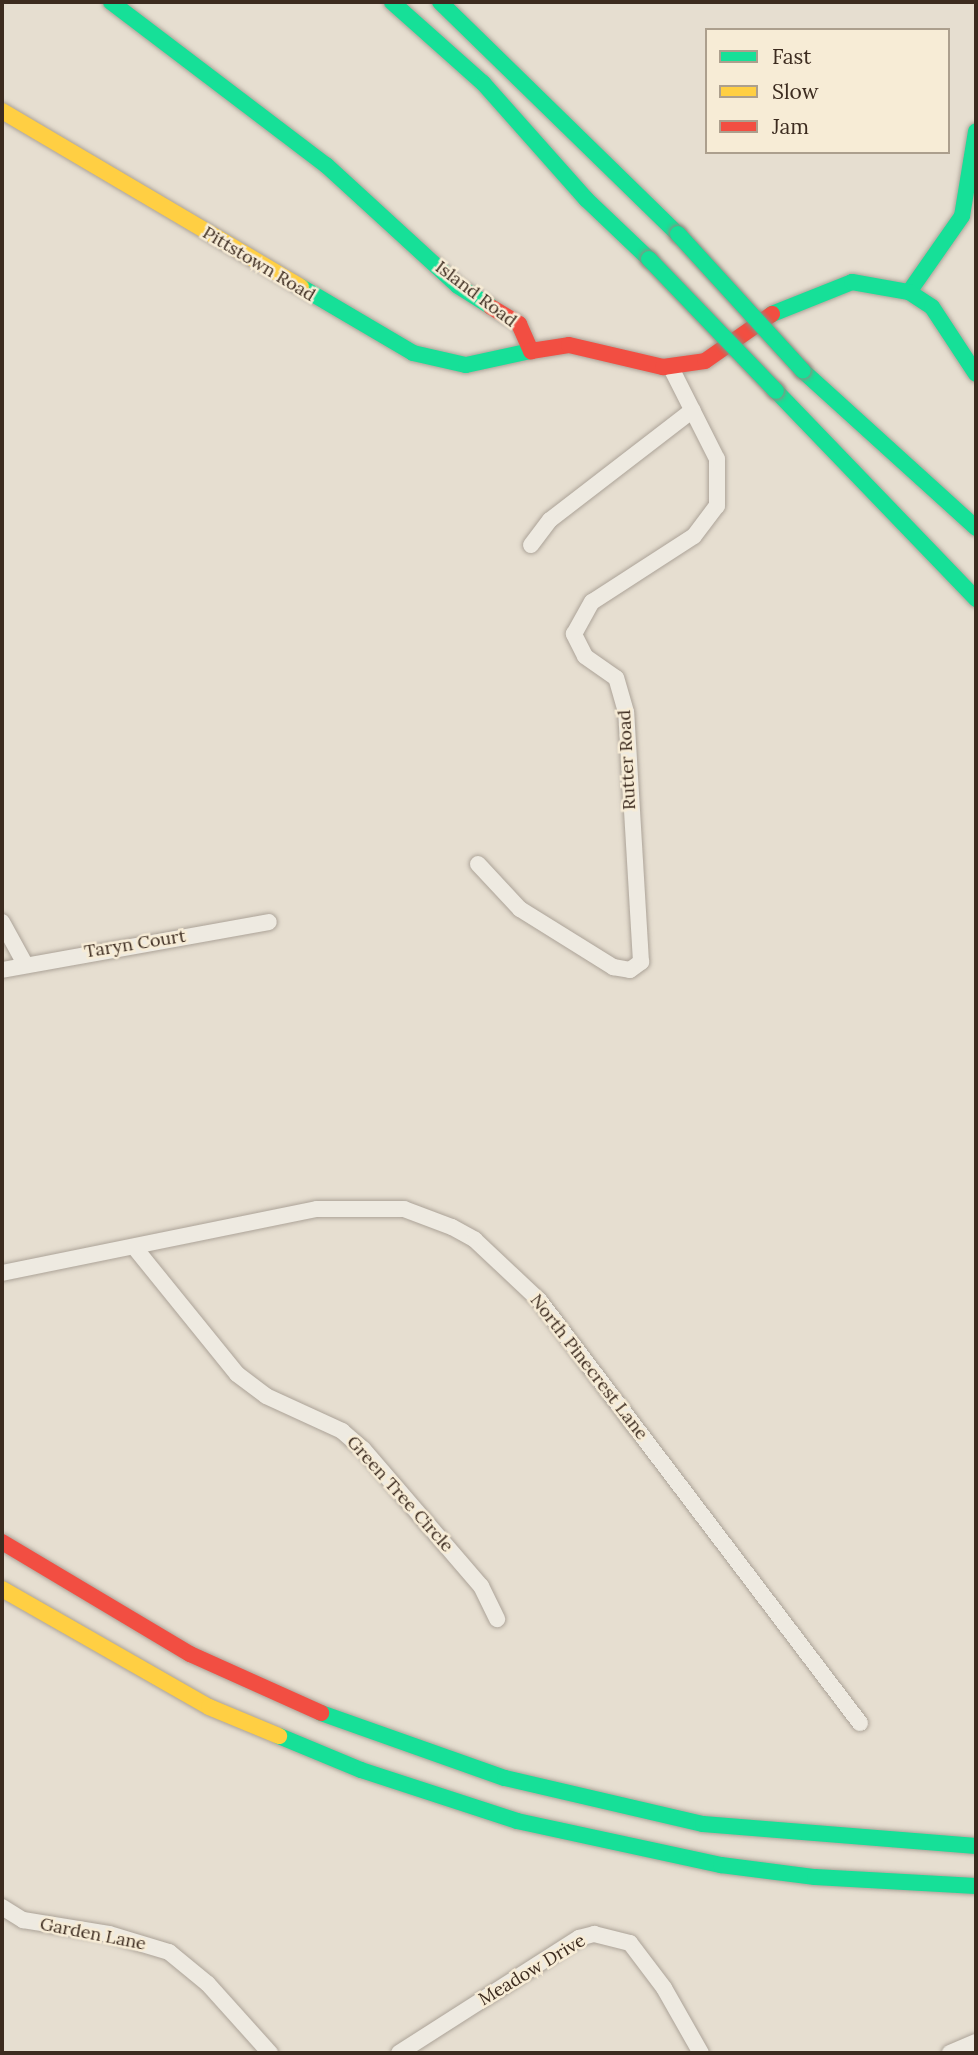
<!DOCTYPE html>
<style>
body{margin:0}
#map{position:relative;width:978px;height:2055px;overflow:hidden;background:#e6ded0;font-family:Lora,serif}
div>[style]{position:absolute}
.roads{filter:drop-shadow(0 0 2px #aca398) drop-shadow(0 0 2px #aca398)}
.street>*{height:16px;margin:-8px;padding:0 8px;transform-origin:8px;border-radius:8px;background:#eeeae1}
.fast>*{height:16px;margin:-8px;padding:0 8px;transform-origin:8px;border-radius:8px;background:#16e098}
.slow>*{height:16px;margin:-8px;padding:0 8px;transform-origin:8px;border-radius:8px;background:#ffcf43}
.jam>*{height:16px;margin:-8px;padding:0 8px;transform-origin:8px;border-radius:8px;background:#f24e42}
.bridges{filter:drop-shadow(0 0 2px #91897f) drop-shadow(0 0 2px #91897f)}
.fast-bridge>*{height:16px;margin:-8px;padding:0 8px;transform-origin:8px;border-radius:8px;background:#16e098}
span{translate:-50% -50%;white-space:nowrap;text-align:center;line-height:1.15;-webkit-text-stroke:5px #f7ecd6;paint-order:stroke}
.street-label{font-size:18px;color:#3c2b1f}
.frame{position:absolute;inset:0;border:4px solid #3c2b1f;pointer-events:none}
.legend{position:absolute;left:705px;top:28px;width:245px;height:126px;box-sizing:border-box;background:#f7ecd6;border:2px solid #ac9f8d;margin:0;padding:9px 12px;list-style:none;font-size:21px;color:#3c2b1f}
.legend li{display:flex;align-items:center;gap:14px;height:35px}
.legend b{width:35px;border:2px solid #ac9f8d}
</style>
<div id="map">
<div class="roads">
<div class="street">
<i style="left:531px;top:545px;width:31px;rotate:-53deg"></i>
<i style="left:550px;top:520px;width:180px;rotate:-37.6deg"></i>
<i style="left:478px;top:864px;width:62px;rotate:47deg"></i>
<i style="left:520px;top:909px;width:110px;rotate:31.9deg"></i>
<i style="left:613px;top:967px;width:17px;rotate:10deg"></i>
<i style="left:630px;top:970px;width:14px;rotate:-36deg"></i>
<i style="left:641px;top:962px;width:250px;rotate:-93.4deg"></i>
<i style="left:626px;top:712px;width:35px;rotate:-106deg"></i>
<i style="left:616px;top:678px;width:38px;rotate:-145deg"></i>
<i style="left:585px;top:656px;width:25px;rotate:-117deg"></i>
<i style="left:574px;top:634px;width:37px;rotate:-61deg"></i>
<i style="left:592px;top:602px;width:121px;rotate:-32.9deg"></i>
<i style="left:694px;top:536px;width:38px;rotate:-53deg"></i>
<i style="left:717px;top:506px;width:47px;rotate:-90deg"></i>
<i style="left:717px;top:459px;width:102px;rotate:-116.8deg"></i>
<i style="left:2px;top:922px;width:48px;rotate:61.3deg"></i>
<i style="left:2px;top:970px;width:271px;rotate:-10.2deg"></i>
<i style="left:135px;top:1248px;width:162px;rotate:51deg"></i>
<i style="left:237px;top:1374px;width:36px;rotate:37deg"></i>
<i style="left:266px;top:1396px;width:84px;rotate:24.7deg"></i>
<i style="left:342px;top:1431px;width:28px;rotate:41deg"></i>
<i style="left:363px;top:1449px;width:181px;rotate:49.3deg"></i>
<i style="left:481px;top:1586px;width:37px;rotate:64deg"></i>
<i style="left:2px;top:1273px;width:321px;rotate:-11.5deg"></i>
<i style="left:317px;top:1209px;width:87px"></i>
<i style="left:404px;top:1209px;width:51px;rotate:20.6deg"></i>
<i style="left:452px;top:1227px;width:26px;rotate:29deg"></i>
<i style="left:475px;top:1240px;width:88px;rotate:43.2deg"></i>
<i style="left:539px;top:1300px;width:531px;rotate:52.81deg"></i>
<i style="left:2px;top:1907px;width:25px;rotate:32deg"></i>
<i style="left:23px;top:1920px;width:87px;rotate:9.2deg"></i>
<i style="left:109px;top:1934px;width:63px;rotate:16.7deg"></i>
<i style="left:169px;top:1952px;width:50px;rotate:39.4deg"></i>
<i style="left:208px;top:1984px;width:93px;rotate:48.1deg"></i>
<i style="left:399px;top:2053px;width:214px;rotate:-32.6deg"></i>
<i style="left:579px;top:1938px;width:16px;rotate:-15deg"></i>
<i style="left:594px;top:1934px;width:37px;rotate:14deg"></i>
<i style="left:630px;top:1943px;width:56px;rotate:52.9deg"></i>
<i style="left:664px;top:1988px;width:75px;rotate:60.4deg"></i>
<i style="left:950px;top:2053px;width:28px;rotate:-23deg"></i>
</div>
<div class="fast">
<i style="left:111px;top:2px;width:270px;rotate:37.2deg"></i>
<i style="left:326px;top:165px;width:179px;rotate:42.5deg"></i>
<i style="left:458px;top:286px;width:39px;rotate:32deg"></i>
<i style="left:392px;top:2px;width:122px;rotate:41.7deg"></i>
<i style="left:483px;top:83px;width:155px;rotate:48.4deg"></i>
<i style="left:586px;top:199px;width:87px;rotate:43.6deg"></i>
<i style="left:440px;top:2px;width:332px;rotate:44.3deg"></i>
<i style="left:301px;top:287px;width:130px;rotate:30.5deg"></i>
<i style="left:413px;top:353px;width:54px;rotate:12.8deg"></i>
<i style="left:466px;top:365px;width:66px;rotate:-12.2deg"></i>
<i style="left:909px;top:292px;width:93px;rotate:-55.1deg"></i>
<i style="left:962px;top:216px;width:86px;rotate:-80.6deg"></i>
<i style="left:772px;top:314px;width:86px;rotate:-21.8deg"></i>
<i style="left:852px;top:282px;width:58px;rotate:10deg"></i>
<i style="left:909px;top:292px;width:27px;rotate:33deg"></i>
<i style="left:932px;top:307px;width:80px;rotate:56.7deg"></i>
<i style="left:803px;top:371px;width:234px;rotate:42.2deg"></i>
<i style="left:776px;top:391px;width:289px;rotate:46.1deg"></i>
<i style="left:321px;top:1713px;width:195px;rotate:19.5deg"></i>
<i style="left:505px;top:1778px;width:203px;rotate:13.1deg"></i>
<i style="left:703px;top:1824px;width:274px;rotate:4.6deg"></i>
<i style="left:279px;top:1736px;width:89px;rotate:22.5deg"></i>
<i style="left:361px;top:1770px;width:164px;rotate:18.1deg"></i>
<i style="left:517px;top:1821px;width:209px;rotate:12.2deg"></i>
<i style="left:721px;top:1865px;width:95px;rotate:7.3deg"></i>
<i style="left:815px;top:1877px;width:161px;rotate:3.2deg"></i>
</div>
<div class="slow">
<i style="left:2px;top:111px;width:347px;rotate:30.5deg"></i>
<i style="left:2px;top:1589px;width:238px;rotate:29.7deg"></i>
<i style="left:209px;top:1707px;width:76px;rotate:22.5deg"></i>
</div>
<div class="jam">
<i style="left:491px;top:307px;width:33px;rotate:31deg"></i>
<i style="left:519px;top:324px;width:30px;rotate:66deg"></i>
<i style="left:531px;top:351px;width:38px;rotate:-9deg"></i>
<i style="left:569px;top:345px;width:97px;rotate:13.2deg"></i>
<i style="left:663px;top:367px;width:42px;rotate:-8.1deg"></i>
<i style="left:705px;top:361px;width:82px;rotate:-35deg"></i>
<i style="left:2px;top:1542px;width:219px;rotate:30.8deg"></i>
<i style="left:190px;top:1654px;width:144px;rotate:24.2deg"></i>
</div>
</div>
<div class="bridges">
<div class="fast-bridge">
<i style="left:678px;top:234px;width:185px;rotate:47.6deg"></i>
<i style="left:649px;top:259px;width:183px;rotate:46.1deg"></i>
</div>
</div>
<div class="street-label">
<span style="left:259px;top:264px;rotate:31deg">Pittstown Road</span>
<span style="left:476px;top:294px;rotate:37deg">Island Road</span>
<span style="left:627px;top:760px;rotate:-93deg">Rutter Road</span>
<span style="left:135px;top:944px;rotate:-9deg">Taryn Court</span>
<span style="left:589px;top:1367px;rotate:52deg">North Pinecrest Lane</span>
<span style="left:400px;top:1494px;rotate:48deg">Green Tree Circle</span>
<span style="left:93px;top:1934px;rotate:11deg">Garden Lane</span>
<span style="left:532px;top:1970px;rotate:-31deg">Meadow Drive</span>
</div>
<div class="frame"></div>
<ul class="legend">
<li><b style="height:9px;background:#16e098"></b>Fast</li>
<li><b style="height:9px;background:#ffcf43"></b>Slow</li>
<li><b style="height:9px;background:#f24e42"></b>Jam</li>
</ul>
</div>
